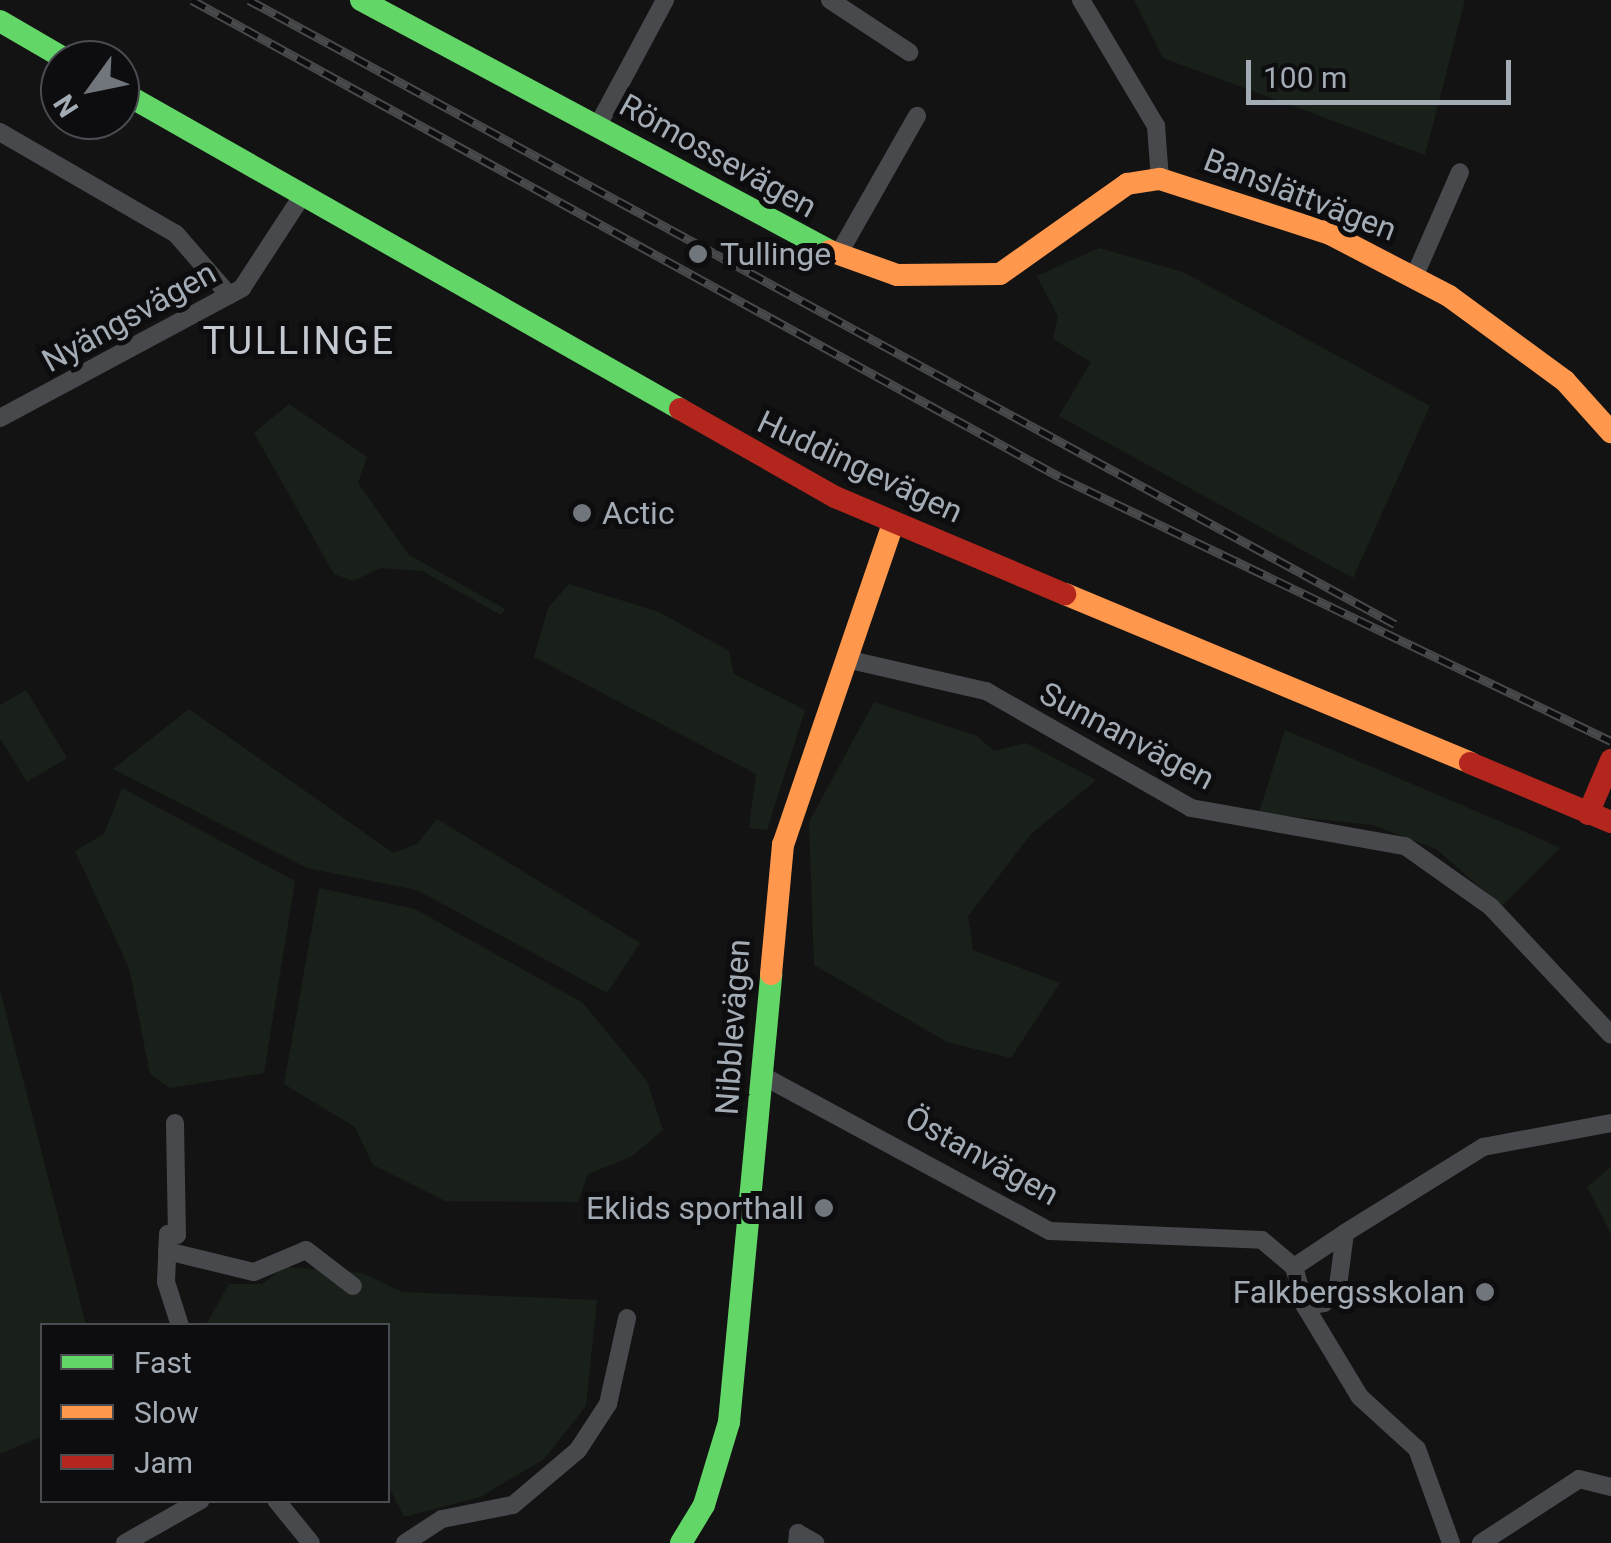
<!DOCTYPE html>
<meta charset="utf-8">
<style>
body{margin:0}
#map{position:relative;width:1611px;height:1543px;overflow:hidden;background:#131313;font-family:Roboto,sans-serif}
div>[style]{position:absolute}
.green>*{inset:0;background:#192019}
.street>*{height:18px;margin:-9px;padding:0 9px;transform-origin:9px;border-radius:9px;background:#47494c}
.fast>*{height:22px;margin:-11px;padding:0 11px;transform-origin:11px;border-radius:11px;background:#63d668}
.slow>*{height:22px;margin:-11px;padding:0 11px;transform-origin:11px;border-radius:11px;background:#ff974d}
.jam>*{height:22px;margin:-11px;padding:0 11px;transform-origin:11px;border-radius:11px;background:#b3261e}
.rail>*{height:9px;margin-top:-4.5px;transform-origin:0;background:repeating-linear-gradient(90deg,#0d0d0f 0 15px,#47494b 0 30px);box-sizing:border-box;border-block:2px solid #47494b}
.dots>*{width:28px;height:28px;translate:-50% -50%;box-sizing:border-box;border:5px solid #0d0d0f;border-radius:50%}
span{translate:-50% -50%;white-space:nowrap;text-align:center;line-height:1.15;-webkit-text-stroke:10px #0d0d0f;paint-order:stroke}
.street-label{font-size:32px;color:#a3abb5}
.poi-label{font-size:32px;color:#a3abb5}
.left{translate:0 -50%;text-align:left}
.right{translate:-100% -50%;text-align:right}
.quarter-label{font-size:38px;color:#c4c9d1;letter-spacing:2.5px}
.legend{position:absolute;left:40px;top:1323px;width:350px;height:180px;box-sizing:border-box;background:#0d0d0f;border:2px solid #494c51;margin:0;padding:12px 18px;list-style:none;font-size:30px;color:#a3abb5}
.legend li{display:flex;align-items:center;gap:20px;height:50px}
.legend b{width:50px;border:2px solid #494c51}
.north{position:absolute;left:40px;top:40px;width:100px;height:100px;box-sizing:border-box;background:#0d0d0f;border:2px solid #494c51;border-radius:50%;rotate:237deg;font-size:28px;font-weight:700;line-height:40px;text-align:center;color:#a3abb5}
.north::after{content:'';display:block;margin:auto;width:35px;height:45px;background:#71767c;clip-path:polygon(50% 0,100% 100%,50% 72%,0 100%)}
.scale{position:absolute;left:1246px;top:60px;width:265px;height:45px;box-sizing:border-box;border:5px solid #a3abb5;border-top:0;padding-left:12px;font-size:30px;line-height:35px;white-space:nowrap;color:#a3abb5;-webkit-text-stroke:8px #0d0d0f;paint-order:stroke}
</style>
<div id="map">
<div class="green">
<i style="clip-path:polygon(1134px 0,1465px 0,1425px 155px,1163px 58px)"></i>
<i style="clip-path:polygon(1099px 248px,1183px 272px,1430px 406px,1353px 578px,1059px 416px,1091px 362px,1053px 339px,1058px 316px,1037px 276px)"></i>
<i style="clip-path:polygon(289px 404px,367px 457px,358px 483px,409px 555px,505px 609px,501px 615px,422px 571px,381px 568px,353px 581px,334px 574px,254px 433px)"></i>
<i style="clip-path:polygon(569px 584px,659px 612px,729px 651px,734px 674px,805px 710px,767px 830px,749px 828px,756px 774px,534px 657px,548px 608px)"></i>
<i style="clip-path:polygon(26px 690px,67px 758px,27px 782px,0 738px,0 705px)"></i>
<i style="clip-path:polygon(874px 702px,977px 736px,994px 751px,1026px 743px,1096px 780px,1031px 834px,968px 916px,973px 950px,1060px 983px,1011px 1058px,947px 1042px,814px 965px,809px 822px)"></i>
<i style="clip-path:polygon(189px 709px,393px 853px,417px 844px,437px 819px,640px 943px,607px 993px,417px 890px,307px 868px,113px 769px)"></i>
<i style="clip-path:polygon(1285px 730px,1525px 832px,1560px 848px,1502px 906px,1436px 849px,1373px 825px,1259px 813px)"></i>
<i style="clip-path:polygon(122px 788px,295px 881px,264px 1073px,170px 1088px,150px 1074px,129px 968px,75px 851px,104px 834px)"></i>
<i style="clip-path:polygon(319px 888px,415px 909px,583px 1003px,647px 1081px,663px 1130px,631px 1157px,588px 1174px,578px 1202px,445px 1201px,373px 1165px,355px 1127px,284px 1084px)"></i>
<i style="clip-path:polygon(0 990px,86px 1325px,42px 1326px,42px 1436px,0 1454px)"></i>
<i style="clip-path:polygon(1611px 1167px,1611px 1234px,1587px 1187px)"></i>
<i style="clip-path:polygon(285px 1267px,362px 1273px,402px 1292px,597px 1300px,586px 1406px,544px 1459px,480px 1497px,404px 1517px,388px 1485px,388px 1326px,205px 1326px,229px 1284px,262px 1284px)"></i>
</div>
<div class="street">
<i style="left:830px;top:0;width:95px;rotate:33.4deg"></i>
<i style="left:1081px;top:0;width:147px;rotate:59.2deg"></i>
<i style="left:1156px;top:126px;width:53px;rotate:85.7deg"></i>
<i style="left:597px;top:127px;width:144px;rotate:-61.8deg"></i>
<i style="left:0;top:132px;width:203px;rotate:30.1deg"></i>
<i style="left:176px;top:234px;width:81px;rotate:49deg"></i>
<i style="left:838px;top:255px;width:160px;rotate:-60.4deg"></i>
<i style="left:1415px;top:275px;width:112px;rotate:-66.4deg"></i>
<i style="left:0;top:418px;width:275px;rotate:-28.2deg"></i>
<i style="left:242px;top:288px;width:110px;rotate:-56.9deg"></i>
<i style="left:846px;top:659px;width:144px;rotate:12.9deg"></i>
<i style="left:986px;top:691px;width:236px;rotate:29.7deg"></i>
<i style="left:1191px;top:808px;width:217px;rotate:10.1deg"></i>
<i style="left:1405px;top:846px;width:105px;rotate:35.3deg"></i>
<i style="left:1491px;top:907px;width:175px;rotate:46.8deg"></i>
<i style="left:763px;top:1076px;width:326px;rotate:28.4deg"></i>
<i style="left:1050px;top:1231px;width:212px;rotate:2.4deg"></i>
<i style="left:1262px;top:1240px;width:42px;rotate:40.2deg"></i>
<i style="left:1294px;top:1267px;width:61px;rotate:-33.7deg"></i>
<i style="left:175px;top:1123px;width:112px;rotate:89deg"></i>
<i style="left:177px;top:1235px;width:9px;rotate:-174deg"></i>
<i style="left:168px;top:1234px;width:48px;rotate:92.4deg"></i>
<i style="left:166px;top:1282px;width:46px;rotate:72.3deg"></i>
<i style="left:167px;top:1251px;width:89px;rotate:13.6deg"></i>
<i style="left:254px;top:1272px;width:56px;rotate:-22.9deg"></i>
<i style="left:306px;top:1250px;width:59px;rotate:37.5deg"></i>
<i style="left:1294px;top:1267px;width:41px;rotate:74.2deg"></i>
<i style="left:1305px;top:1306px;width:19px;rotate:-9deg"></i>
<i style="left:1324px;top:1303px;width:22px;rotate:-51deg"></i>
<i style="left:1338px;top:1286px;width:53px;rotate:-82.5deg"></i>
<i style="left:1345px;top:1233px;width:163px;rotate:-31.9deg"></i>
<i style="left:1483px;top:1147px;width:130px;rotate:-10.6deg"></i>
<i style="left:1305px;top:1306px;width:106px;rotate:58.9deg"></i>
<i style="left:1360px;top:1397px;width:77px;rotate:42.4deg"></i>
<i style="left:1417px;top:1449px;width:100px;rotate:70.1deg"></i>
<i style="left:276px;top:1500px;width:55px;rotate:50.9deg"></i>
<i style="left:125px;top:1543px;width:87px;rotate:-29.5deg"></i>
<i style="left:405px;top:1543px;width:44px;rotate:-33deg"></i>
<i style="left:442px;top:1519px;width:72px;rotate:-11.2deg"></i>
<i style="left:513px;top:1505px;width:85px;rotate:-40.2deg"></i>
<i style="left:578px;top:1450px;width:55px;rotate:-56.9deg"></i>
<i style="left:608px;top:1404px;width:88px;rotate:-77.5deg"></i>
<i style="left:797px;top:1543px;width:10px;rotate:-84deg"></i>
<i style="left:798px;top:1533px;width:20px;rotate:30deg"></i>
<i style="left:1481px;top:1543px;width:117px;rotate:-33.1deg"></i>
<i style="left:1579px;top:1479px;width:33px;rotate:14deg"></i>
</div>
<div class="fast">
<i style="left:361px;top:0;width:532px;rotate:28.15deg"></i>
<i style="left:0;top:21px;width:78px;rotate:30.2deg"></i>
<i style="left:120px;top:91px;width:644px;rotate:29.59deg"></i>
<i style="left:681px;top:1543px;width:44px;rotate:-58.8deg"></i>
<i style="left:704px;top:1505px;width:87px;rotate:-73.2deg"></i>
<i style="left:729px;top:1422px;width:450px;rotate:-84.6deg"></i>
</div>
<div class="slow">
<i style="left:830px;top:251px;width:71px;rotate:19.7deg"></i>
<i style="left:897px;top:275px;width:103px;rotate:-0.6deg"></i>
<i style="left:1000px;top:274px;width:156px;rotate:-35.3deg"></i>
<i style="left:1127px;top:184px;width:33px;rotate:-9deg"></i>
<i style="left:1160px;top:179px;width:179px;rotate:17.9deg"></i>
<i style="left:1330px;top:234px;width:134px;rotate:27.5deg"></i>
<i style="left:1449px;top:296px;width:144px;rotate:36.2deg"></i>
<i style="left:1565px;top:381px;width:69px;rotate:48deg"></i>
<i style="left:1065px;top:594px;width:439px;rotate:22.6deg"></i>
<i style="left:771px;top:974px;width:130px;rotate:-84.7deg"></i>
<i style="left:783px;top:845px;width:340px;rotate:-71.1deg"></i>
</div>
<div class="jam">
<i style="left:680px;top:409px;width:178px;rotate:29.6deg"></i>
<i style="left:835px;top:497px;width:250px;rotate:22.9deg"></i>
<i style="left:1470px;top:763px;width:153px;rotate:22.7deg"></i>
<i style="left:1588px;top:814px;width:59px;rotate:-66.9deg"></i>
</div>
<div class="rail">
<i style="left:192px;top:0;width:990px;rotate:28.79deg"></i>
<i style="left:1060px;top:477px;width:611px;rotate:25.6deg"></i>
<i style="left:249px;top:0;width:1305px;rotate:28.57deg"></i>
</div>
<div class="dots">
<i style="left:698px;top:254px;background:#71767c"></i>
<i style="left:582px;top:513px;background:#71767c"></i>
<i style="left:824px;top:1208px;background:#71767c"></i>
<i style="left:1485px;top:1292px;background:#71767c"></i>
</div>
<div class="street-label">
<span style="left:718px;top:156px;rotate:29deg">Römossevägen</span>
<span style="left:1300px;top:195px;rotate:21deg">Banslättvägen</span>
<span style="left:129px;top:317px;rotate:-29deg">Nyängsvägen</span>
<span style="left:860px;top:467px;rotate:25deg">Huddingevägen</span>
<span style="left:1127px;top:736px;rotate:28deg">Sunnanvägen</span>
<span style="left:733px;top:1027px;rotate:-86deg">Nibblevägen</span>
<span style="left:982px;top:1156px;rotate:29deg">Östanvägen</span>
</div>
<div class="poi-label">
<span class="left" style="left:720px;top:254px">Tullinge</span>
<span class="left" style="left:602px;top:513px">Actic</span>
<span class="right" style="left:804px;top:1208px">Eklids sporthall</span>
<span class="right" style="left:1465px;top:1292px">Falkbergsskolan</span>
</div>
<div class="quarter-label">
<span style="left:299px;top:342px">TULLINGE</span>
</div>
<ul class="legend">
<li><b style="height:12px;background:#63d668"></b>Fast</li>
<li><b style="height:12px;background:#ff974d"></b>Slow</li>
<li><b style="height:12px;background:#b3261e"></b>Jam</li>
</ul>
<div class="north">N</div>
<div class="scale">100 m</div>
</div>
